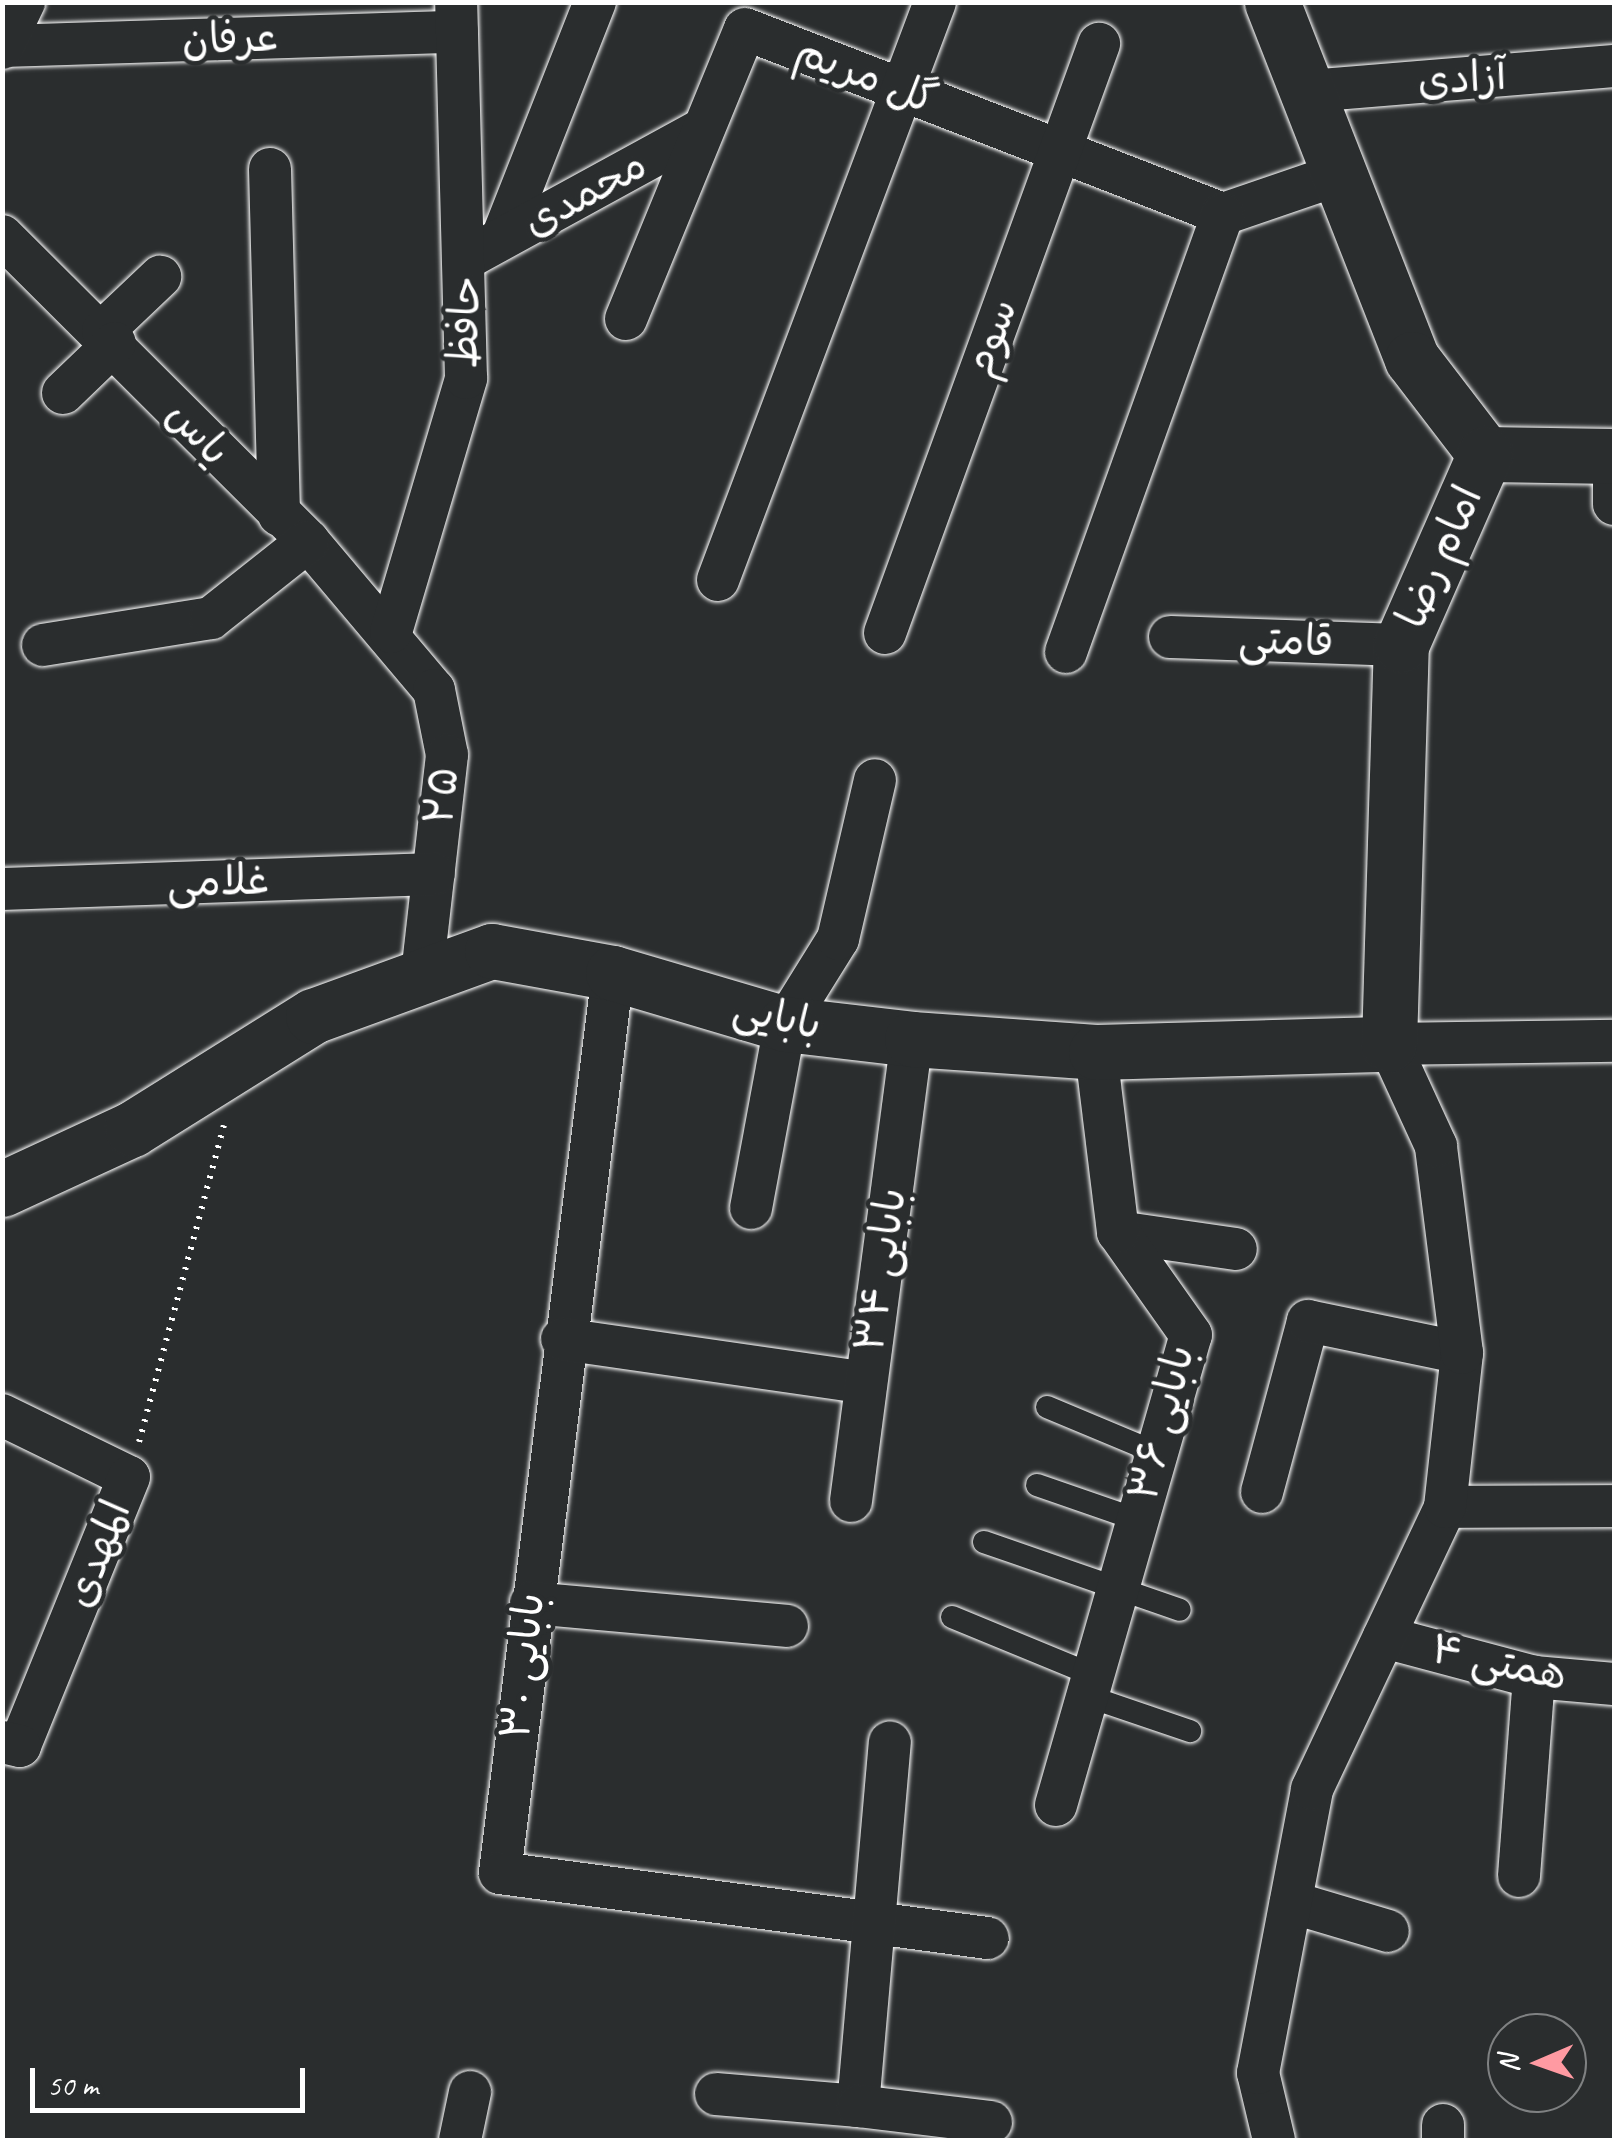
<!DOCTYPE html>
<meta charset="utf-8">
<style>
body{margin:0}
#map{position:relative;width:1617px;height:2143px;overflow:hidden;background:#2a2d2e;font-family:Caveat,"Playpen Sans Arabic",sans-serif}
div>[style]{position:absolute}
.path>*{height:6px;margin-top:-3px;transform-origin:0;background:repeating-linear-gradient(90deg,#fff 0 2.5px,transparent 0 10.5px)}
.roads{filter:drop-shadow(0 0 2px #fff) drop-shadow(0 0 2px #fff)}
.lane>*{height:22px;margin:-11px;padding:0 11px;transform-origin:11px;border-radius:11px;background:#2a2d2e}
.street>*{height:42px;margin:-21px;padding:0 21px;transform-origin:21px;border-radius:21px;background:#2a2d2e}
.secondary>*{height:55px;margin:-27.5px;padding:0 27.5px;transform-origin:27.5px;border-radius:27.5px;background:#2a2d2e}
span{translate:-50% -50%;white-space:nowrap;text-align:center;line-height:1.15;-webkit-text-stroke:9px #2a2d2e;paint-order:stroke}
.street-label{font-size:42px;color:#fff}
.frame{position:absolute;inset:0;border:5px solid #fff;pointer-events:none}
.north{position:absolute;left:1487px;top:2013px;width:100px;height:100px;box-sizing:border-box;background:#2a2d2e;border:2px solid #7f8182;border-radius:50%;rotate:268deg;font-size:28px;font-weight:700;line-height:40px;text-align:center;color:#fff}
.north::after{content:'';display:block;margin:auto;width:35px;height:45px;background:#ff9aa2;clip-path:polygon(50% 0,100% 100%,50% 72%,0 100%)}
.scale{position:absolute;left:30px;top:2068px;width:275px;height:45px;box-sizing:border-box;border:5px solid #fff;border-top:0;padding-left:12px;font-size:30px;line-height:35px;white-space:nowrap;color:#fff;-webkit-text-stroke:8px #2a2d2e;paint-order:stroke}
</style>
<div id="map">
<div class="path">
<i style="left:139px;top:1442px;width:328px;rotate:-75deg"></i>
</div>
<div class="roads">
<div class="lane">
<i style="left:1047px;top:1407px;width:119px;rotate:22.7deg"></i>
<i style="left:1037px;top:1485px;width:107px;rotate:19.1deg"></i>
<i style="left:984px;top:1542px;width:207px;rotate:19.1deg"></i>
<i style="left:952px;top:1617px;width:152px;rotate:22.4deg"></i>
<i style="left:1087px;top:1696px;width:109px;rotate:18.8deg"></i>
</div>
<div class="street">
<i style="left:4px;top:46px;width:453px;rotate:-1.8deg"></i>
<i style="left:2px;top:48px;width:51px;rotate:-64.4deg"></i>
<i style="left:1309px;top:91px;width:306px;rotate:-4.7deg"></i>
<i style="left:270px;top:169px;width:346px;rotate:88.5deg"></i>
<i style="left:2px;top:236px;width:432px;rotate:44.9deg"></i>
<i style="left:308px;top:541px;width:195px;rotate:49.8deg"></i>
<i style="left:434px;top:690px;width:66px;rotate:78.7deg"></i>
<i style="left:447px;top:755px;width:221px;rotate:96.5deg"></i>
<i style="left:502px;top:238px;width:254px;rotate:-68.5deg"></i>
<i style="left:467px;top:258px;width:269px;rotate:-28.7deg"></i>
<i style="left:626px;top:319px;width:313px;rotate:-67.7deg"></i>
<i style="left:745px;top:29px;width:513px;rotate:21.16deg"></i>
<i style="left:1223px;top:214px;width:127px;rotate:-18.9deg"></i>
<i style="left:103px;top:331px;width:79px;rotate:-43.5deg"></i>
<i style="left:63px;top:393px;width:72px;rotate:-43.9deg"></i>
<i style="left:1614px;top:456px;width:48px;rotate:90deg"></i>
<i style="left:718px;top:580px;width:617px;rotate:-69.42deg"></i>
<i style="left:391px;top:632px;width:265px;rotate:-73.5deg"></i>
<i style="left:466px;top:378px;width:376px;rotate:-91.5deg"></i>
<i style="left:885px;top:633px;width:627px;rotate:-70.03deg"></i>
<i style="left:1170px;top:637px;width:231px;rotate:2deg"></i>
<i style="left:43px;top:645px;width:170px;rotate:-9.1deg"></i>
<i style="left:211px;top:618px;width:124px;rotate:-38.4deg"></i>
<i style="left:1066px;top:652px;width:465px;rotate:-70.3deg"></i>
<i style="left:2px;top:889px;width:432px;rotate:-2deg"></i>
<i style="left:613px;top:973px;width:907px;rotate:97.16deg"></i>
<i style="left:500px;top:1873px;width:492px;rotate:7.6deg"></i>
<i style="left:751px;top:1208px;width:187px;rotate:-79.5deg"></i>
<i style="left:785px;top:1024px;width:100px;rotate:-58.1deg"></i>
<i style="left:838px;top:939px;width:163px;rotate:-76.9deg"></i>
<i style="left:1118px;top:1232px;width:119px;rotate:8.2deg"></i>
<i style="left:562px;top:1339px;width:307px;rotate:8.2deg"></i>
<i style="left:2px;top:1415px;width:141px;rotate:26deg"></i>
<i style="left:129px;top:1477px;width:290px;rotate:112.1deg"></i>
<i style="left:20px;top:1746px;width:18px;rotate:-167deg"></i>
<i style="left:1262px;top:1492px;width:177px;rotate:-74.9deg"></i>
<i style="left:1308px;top:1321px;width:157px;rotate:11.7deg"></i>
<i style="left:851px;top:1501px;width:466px;rotate:-82.5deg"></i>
<i style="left:1445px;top:1507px;width:169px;rotate:-0.3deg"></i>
<i style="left:531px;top:1603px;width:257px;rotate:5.1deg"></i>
<i style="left:1384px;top:1637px;width:155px;rotate:14.9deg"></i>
<i style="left:1534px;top:1677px;width:80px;rotate:5deg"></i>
<i style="left:1056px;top:1805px;width:489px;rotate:-74deg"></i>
<i style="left:1191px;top:1335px;width:126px;rotate:-125.3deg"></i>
<i style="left:1118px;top:1232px;width:181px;rotate:-97deg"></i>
<i style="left:1519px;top:1876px;width:200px;rotate:-85.7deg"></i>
<i style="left:1291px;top:1902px;width:101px;rotate:16.6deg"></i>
<i style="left:716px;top:2094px;width:143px;rotate:4.8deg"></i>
<i style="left:858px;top:2106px;width:365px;rotate:-85deg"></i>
<i style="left:858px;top:2106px;width:134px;rotate:6.9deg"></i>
<i style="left:460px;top:2140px;width:49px;rotate:-78.2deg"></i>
<i style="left:1274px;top:2140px;width:69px;rotate:-103.4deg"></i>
<i style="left:1258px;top:2073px;width:289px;rotate:-79.2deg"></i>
<i style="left:1312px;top:1789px;width:312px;rotate:-64.7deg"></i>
<i style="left:1445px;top:1507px;width:155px;rotate:-83.7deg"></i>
<i style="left:1462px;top:1353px;width:209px;rotate:-97.2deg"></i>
<i style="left:1436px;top:1146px;width:112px;rotate:-114.7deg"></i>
<i style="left:1389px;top:1044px;width:225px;rotate:-0.8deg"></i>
<i style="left:1443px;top:2140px;width:15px;rotate:-90deg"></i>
</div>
<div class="secondary">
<i style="left:1272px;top:2px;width:383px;rotate:68.6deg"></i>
<i style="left:1412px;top:359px;width:120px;rotate:52.5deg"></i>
<i style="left:1485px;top:454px;width:129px;rotate:0.9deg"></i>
<i style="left:2px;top:1189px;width:143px;rotate:-24.8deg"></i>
<i style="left:132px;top:1129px;width:213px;rotate:-32deg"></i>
<i style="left:313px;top:1016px;width:190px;rotate:-20deg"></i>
<i style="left:492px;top:951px;width:123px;rotate:10.3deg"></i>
<i style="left:613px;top:973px;width:179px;rotate:16.5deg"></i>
<i style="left:785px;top:1024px;width:128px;rotate:6.7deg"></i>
<i style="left:912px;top:1039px;width:184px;rotate:4deg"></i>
<i style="left:1096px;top:1052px;width:293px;rotate:-1.6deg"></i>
<i style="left:1389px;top:1044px;width:399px;rotate:-88.3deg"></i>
<i style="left:1401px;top:645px;width:209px;rotate:-66.3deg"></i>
</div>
</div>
<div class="street-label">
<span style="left:230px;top:39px;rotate:-2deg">عرفان</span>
<span style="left:866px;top:76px;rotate:21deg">گل مریم</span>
<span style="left:1462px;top:79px;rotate:-4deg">آزادی</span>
<span style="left:585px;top:194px;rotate:-29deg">محمدی</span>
<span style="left:465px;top:322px;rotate:-88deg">حافظ</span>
<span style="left:991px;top:338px;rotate:-70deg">سوم</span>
<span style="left:198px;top:433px;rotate:47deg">یاس</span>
<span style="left:1440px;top:557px;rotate:-66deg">امام رضا</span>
<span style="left:1286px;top:641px;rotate:2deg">قامتی</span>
<span style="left:442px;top:796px;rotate:-84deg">۲۵</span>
<span style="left:218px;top:882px;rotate:-2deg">غلامی</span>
<span style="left:777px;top:1017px;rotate:12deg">بابایی</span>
<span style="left:881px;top:1270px;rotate:-82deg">بابایی ۳۴</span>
<span style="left:1162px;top:1423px;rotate:-76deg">بابایی ۳۶</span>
<span style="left:98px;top:1554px;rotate:-68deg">المهدی</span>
<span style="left:1499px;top:1663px;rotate:12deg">همتی ۴</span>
<span style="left:523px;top:1666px;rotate:-84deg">بابایی ۳۰</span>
</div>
<div class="frame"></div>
<div class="north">N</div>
<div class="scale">50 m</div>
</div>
